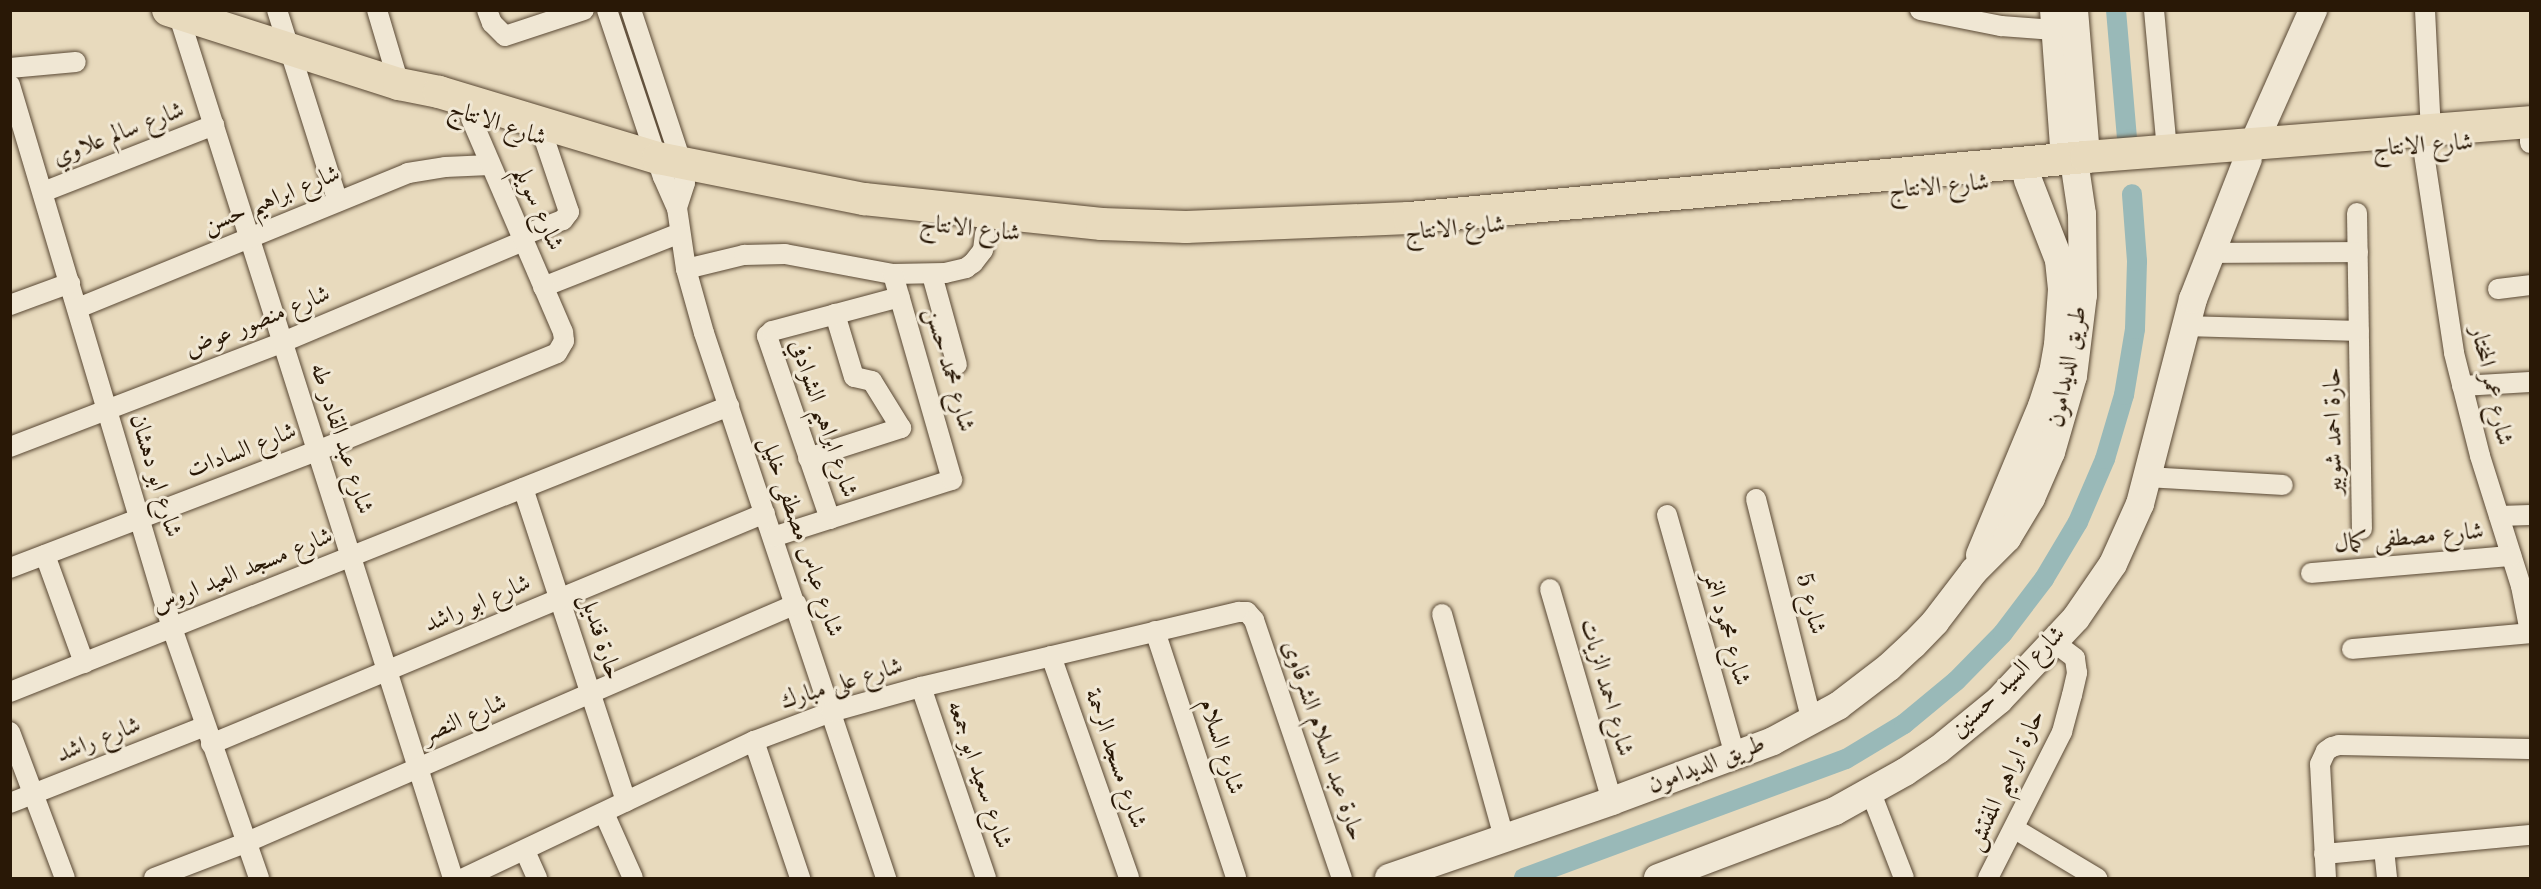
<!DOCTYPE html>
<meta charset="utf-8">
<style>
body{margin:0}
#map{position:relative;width:2541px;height:889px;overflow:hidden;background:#e8dabd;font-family:"Old Standard TT",Amiri,serif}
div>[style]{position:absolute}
.canal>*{height:20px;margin:-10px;padding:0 10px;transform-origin:10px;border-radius:10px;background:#99b9b8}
.roads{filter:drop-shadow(0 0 2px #594834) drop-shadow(0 0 2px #594834)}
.street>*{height:20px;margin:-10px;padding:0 10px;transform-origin:10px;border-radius:10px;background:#f0e7d4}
.secondary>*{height:28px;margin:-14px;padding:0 14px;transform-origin:14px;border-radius:14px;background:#f0e7d4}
.primary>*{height:32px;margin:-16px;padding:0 16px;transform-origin:16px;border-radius:16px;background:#e8dabd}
span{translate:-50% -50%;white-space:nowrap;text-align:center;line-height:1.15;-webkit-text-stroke:6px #f0e7d4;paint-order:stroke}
.street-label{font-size:24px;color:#291806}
.frame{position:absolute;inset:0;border:12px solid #291806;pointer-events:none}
</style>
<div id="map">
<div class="canal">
<i style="left:2116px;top:10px;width:129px;rotate:85.1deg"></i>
<i style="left:1524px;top:878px;width:343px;rotate:-20.3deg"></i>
<i style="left:1846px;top:759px;width:68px;rotate:-31.1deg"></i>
<i style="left:1904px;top:724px;width:67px;rotate:-39.6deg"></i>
<i style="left:1956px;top:681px;width:67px;rotate:-45.6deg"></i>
<i style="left:2003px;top:633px;width:68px;rotate:-52.8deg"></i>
<i style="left:2044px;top:579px;width:66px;rotate:-59.2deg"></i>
<i style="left:2078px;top:522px;width:69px;rotate:-66.8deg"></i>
<i style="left:2105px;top:459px;width:67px;rotate:-73.5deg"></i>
<i style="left:2124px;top:395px;width:67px;rotate:-80.5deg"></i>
<i style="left:2135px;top:329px;width:68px;rotate:-88.3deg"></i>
<i style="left:2137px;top:261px;width:67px;rotate:-94.3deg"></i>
</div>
<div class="roads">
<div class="street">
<i style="left:177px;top:10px;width:911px;rotate:72.36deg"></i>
<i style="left:277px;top:10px;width:201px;rotate:72.4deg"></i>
<i style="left:377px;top:10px;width:77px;rotate:73.4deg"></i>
<i style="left:487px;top:10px;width:14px;rotate:69deg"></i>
<i style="left:492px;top:23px;width:18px;rotate:45deg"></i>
<i style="left:505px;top:36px;width:83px;rotate:-18.2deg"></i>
<i style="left:607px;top:10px;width:176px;rotate:71.5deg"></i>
<i style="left:663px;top:177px;width:34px;rotate:66deg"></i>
<i style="left:677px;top:208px;width:62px;rotate:81.6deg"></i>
<i style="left:686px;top:269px;width:66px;rotate:74.3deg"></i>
<i style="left:704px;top:333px;width:575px;rotate:71.53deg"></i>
<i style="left:631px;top:10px;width:162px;rotate:71.7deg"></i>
<i style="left:682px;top:164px;width:19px;rotate:81deg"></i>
<i style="left:685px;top:183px;width:26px;rotate:108deg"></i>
<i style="left:1920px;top:10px;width:83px;rotate:11.2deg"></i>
<i style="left:2001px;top:26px;width:67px;rotate:4.3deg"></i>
<i style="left:2154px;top:10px;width:142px;rotate:84.7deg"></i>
<i style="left:2425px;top:10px;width:121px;rotate:87.2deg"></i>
<i style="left:10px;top:68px;width:66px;rotate:-5.2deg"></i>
<i style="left:10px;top:85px;width:567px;rotate:73.39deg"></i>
<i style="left:172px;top:628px;width:265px;rotate:70.8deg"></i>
<i style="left:2530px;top:139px;width:4px;rotate:90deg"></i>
<i style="left:2423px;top:147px;width:208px;rotate:81.4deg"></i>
<i style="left:2454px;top:353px;width:106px;rotate:75.8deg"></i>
<i style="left:2480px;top:456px;width:136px;rotate:72.5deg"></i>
<i style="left:2521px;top:586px;width:47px;rotate:78.9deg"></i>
<i style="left:43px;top:192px;width:184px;rotate:-21.4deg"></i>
<i style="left:2357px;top:213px;width:316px;rotate:89.1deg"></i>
<i style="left:521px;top:236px;width:45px;rotate:-20.9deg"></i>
<i style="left:563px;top:220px;width:10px;rotate:-53deg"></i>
<i style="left:569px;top:212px;width:75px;rotate:-108.7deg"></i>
<i style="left:2210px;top:253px;width:148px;rotate:-0.4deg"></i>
<i style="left:686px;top:269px;width:60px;rotate:-13.6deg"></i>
<i style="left:744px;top:255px;width:41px;rotate:-1.4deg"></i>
<i style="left:785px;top:254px;width:110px;rotate:10.5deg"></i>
<i style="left:893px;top:274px;width:52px;rotate:-1.1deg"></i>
<i style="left:945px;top:273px;width:22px;rotate:-13deg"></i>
<i style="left:966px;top:268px;width:9px;rotate:-36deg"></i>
<i style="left:973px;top:263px;width:16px;rotate:-52deg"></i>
<i style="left:983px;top:250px;width:17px;rotate:-83deg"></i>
<i style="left:932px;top:275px;width:93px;rotate:74.5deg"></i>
<i style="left:543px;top:287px;width:147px;rotate:-21.5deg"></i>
<i style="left:2498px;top:289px;width:32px;rotate:-7deg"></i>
<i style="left:10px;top:305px;width:64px;rotate:-20.1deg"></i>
<i style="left:78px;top:308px;width:357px;rotate:-22.2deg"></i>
<i style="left:408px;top:173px;width:37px;rotate:-9deg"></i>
<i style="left:445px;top:167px;width:45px;rotate:-2.5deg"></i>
<i style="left:2185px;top:326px;width:174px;rotate:1.6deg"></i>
<i style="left:2462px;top:386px;width:68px;rotate:-3.4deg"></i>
<i style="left:10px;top:447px;width:292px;rotate:-21deg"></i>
<i style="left:283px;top:342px;width:260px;rotate:-22.8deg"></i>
<i style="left:808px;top:458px;width:98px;rotate:-17.9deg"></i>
<i style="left:901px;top:428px;width:55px;rotate:-121.7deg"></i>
<i style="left:872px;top:381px;width:18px;rotate:-167deg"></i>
<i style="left:854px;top:377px;width:66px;rotate:-106.8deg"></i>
<i style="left:2148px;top:477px;width:135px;rotate:3.4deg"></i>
<i style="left:523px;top:488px;width:330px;rotate:71.8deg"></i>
<i style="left:1756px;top:499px;width:230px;rotate:75.9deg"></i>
<i style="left:1667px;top:515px;width:250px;rotate:74.2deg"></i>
<i style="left:2499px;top:516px;width:31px;rotate:-2deg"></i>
<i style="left:830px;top:519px;width:194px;rotate:-109deg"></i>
<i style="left:767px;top:336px;width:7px;rotate:-45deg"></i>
<i style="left:772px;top:331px;width:132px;rotate:-14.9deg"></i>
<i style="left:773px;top:537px;width:188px;rotate:-17.7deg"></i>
<i style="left:952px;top:480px;width:214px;rotate:-106deg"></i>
<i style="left:45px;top:555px;width:115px;rotate:70.1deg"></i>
<i style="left:10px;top:568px;width:329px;rotate:-20.9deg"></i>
<i style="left:317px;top:451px;width:259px;rotate:-22.2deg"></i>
<i style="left:557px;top:353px;width:14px;rotate:-60deg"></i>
<i style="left:564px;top:341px;width:9px;rotate:-96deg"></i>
<i style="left:563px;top:332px;width:233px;rotate:-113.3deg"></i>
<i style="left:2311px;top:573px;width:201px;rotate:-4.9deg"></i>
<i style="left:1550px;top:589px;width:221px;rotate:73.7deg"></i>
<i style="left:1442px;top:614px;width:232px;rotate:74.5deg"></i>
<i style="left:1155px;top:631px;width:260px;rotate:71.8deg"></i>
<i style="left:2352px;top:649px;width:179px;rotate:-5.1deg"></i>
<i style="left:1051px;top:656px;width:235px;rotate:70.6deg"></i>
<i style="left:921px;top:687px;width:202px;rotate:71.2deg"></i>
<i style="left:10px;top:692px;width:774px;rotate:-21.69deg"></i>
<i style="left:10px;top:732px;width:156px;rotate:69.4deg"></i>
<i style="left:754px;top:741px;width:145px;rotate:71.4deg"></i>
<i style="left:211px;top:744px;width:600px;rotate:-22.63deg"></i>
<i style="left:1871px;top:793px;width:91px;rotate:68.8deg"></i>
<i style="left:10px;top:803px;width:210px;rotate:-21.5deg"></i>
<i style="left:604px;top:813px;width:71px;rotate:66deg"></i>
<i style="left:2015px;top:829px;width:96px;rotate:30.9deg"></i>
<i style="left:2384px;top:849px;width:29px;rotate:84deg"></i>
<i style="left:525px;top:851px;width:30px;rotate:66deg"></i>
<i style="left:2324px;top:854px;width:207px;rotate:-5.3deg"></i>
<i style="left:154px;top:878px;width:97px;rotate:-21deg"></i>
<i style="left:245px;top:843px;width:601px;rotate:-23.45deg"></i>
<i style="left:464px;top:878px;width:321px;rotate:-25.3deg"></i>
<i style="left:754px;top:741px;width:82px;rotate:-20.6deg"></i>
<i style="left:831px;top:712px;width:93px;rotate:-15.5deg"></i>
<i style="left:921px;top:687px;width:327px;rotate:-13.3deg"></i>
<i style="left:1239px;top:612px;width:8px"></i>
<i style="left:1247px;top:612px;width:11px;rotate:49deg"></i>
<i style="left:1254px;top:620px;width:273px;rotate:71.2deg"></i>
<i style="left:1988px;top:878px;width:164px;rotate:-63.1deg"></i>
<i style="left:2062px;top:732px;width:38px;rotate:-75deg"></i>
<i style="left:2072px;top:695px;width:23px;rotate:-77deg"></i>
<i style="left:2077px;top:673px;width:15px;rotate:-98deg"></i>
<i style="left:2075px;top:658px;width:25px;rotate:-143deg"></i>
<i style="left:2326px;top:878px;width:114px;rotate:-93deg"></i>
<i style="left:2320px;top:764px;width:14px;rotate:-65deg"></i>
<i style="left:2326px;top:751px;width:7px;rotate:-34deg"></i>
<i style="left:2332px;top:747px;width:7px;rotate:-16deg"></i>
<i style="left:2339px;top:745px;width:191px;rotate:1.2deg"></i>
</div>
<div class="secondary">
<i style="left:2054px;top:10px;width:149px;rotate:85.8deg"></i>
<i style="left:2074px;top:10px;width:147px;rotate:85.3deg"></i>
<i style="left:2253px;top:145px;width:148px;rotate:-66deg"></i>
<i style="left:1980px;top:555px;width:161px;rotate:-67.4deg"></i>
<i style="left:2042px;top:406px;width:35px;rotate:-72deg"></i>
<i style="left:2053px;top:373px;width:28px;rotate:-80deg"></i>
<i style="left:2058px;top:345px;width:56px;rotate:-85.9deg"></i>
<i style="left:2062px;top:289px;width:29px;rotate:-96deg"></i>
<i style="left:2059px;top:260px;width:86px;rotate:-111.2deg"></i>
<i style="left:1389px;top:878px;width:236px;rotate:-19deg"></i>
<i style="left:1612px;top:801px;width:172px;rotate:-20.4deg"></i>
<i style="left:1773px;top:741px;width:74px;rotate:-28.3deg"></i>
<i style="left:1838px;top:706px;width:64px;rotate:-37.4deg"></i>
<i style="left:1889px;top:667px;width:33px;rotate:-43deg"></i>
<i style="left:1913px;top:645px;width:32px;rotate:-46deg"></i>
<i style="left:1935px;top:622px;width:64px;rotate:-52.6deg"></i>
<i style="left:1974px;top:571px;width:47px;rotate:-45deg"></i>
<i style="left:2007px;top:538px;width:47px;rotate:-59deg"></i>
<i style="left:2031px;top:498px;width:50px;rotate:-66.5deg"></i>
<i style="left:2051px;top:452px;width:79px;rotate:-73.9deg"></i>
<i style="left:2073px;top:376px;width:82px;rotate:-83deg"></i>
<i style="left:2083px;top:295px;width:81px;rotate:-90.7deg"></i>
<i style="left:2082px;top:214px;width:40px;rotate:-98.5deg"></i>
<i style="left:1658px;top:878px;width:189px;rotate:-20.7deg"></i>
<i style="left:1835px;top:811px;width:80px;rotate:-29.1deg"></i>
<i style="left:1905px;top:772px;width:40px;rotate:-34deg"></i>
<i style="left:1938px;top:750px;width:79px;rotate:-39.3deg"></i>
<i style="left:1999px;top:700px;width:112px;rotate:-46.8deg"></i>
<i style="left:2076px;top:618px;width:65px;rotate:-55.6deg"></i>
<i style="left:2113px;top:564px;width:66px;rotate:-65.8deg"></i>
<i style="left:2140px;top:504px;width:212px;rotate:-75.5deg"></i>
<i style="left:2193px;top:299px;width:150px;rotate:-68.6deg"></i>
</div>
<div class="primary">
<i style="left:168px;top:10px;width:243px;rotate:17.8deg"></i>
<i style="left:399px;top:84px;width:41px;rotate:11.3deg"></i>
<i style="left:439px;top:92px;width:229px;rotate:16.8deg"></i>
<i style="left:658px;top:158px;width:210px;rotate:11.3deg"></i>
<i style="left:864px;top:199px;width:239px;rotate:6deg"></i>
<i style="left:1102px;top:224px;width:84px;rotate:2deg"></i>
<i style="left:1186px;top:227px;width:223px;rotate:-2.3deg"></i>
<i style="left:1409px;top:218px;width:680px;rotate:-5.15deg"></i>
<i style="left:2086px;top:157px;width:445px;rotate:-4.5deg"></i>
</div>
</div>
<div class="street-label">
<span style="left:497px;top:125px;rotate:18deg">شارع الانتاج</span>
<span style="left:119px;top:135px;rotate:-21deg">شارع سالم علاوي</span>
<span style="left:2423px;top:147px;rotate:-4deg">شارع الانتاج</span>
<span style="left:1939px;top:188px;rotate:-5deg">شارع الانتاج</span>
<span style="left:272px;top:201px;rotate:-22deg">شارع ابراهيم حسن</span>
<span style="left:537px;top:209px;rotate:66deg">شارع سويلم</span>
<span style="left:970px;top:230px;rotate:6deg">شارع الانتاج</span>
<span style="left:1455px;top:230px;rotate:-5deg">شارع الانتاج</span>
<span style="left:258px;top:323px;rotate:-22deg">شارع منصور عوض</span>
<span style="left:2069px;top:367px;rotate:-79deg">طريق الديدامون</span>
<span style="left:948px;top:370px;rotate:74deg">شارع محمد حسن</span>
<span style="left:2490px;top:386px;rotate:77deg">شارع عمر المختار</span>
<span style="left:822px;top:419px;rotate:71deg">شارع ابراهيم الشوادفي</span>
<span style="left:2335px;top:431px;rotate:-91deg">حارة احمد شوبير</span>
<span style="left:340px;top:439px;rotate:72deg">شارع عبد القادر طه</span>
<span style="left:242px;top:452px;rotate:-21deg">شارع السادات</span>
<span style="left:154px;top:476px;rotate:73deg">شارع ابو دهشان</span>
<span style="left:800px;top:537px;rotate:71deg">شارع عباس مصطفى خليل</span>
<span style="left:2409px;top:539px;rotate:-5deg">شارع مصطفى كمال</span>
<span style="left:243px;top:572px;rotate:-22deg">شارع مسجد العيد اروس</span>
<span style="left:1809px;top:604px;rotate:76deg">شارع 5</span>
<span style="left:478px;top:605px;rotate:-23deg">شارع ابو راشد</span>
<span style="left:1725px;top:629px;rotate:74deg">شارع محمود النمر</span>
<span style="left:599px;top:637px;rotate:72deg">حارة قنديل</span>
<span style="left:2009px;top:683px;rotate:-44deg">شارع السيد حسنين</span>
<span style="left:842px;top:685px;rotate:-17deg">شارع على مبارك</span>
<span style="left:1605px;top:688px;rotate:74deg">شارع احمد الزيات</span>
<span style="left:465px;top:720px;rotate:-23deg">شارع النصر</span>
<span style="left:99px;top:741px;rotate:-21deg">شارع راشد</span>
<span style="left:1322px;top:741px;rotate:71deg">حارة عبد السلام الشرقاوى</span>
<span style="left:1220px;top:747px;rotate:72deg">شارع السلام</span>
<span style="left:1114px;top:759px;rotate:71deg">شارع مسجد الرحمة</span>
<span style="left:1707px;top:766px;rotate:-21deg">طريق الديدامون</span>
<span style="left:978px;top:775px;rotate:71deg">شارع سعيد ابو جمعه</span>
<span style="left:2007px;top:781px;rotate:-65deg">حارة ابراهيم المفتش</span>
</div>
<div class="frame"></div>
</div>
